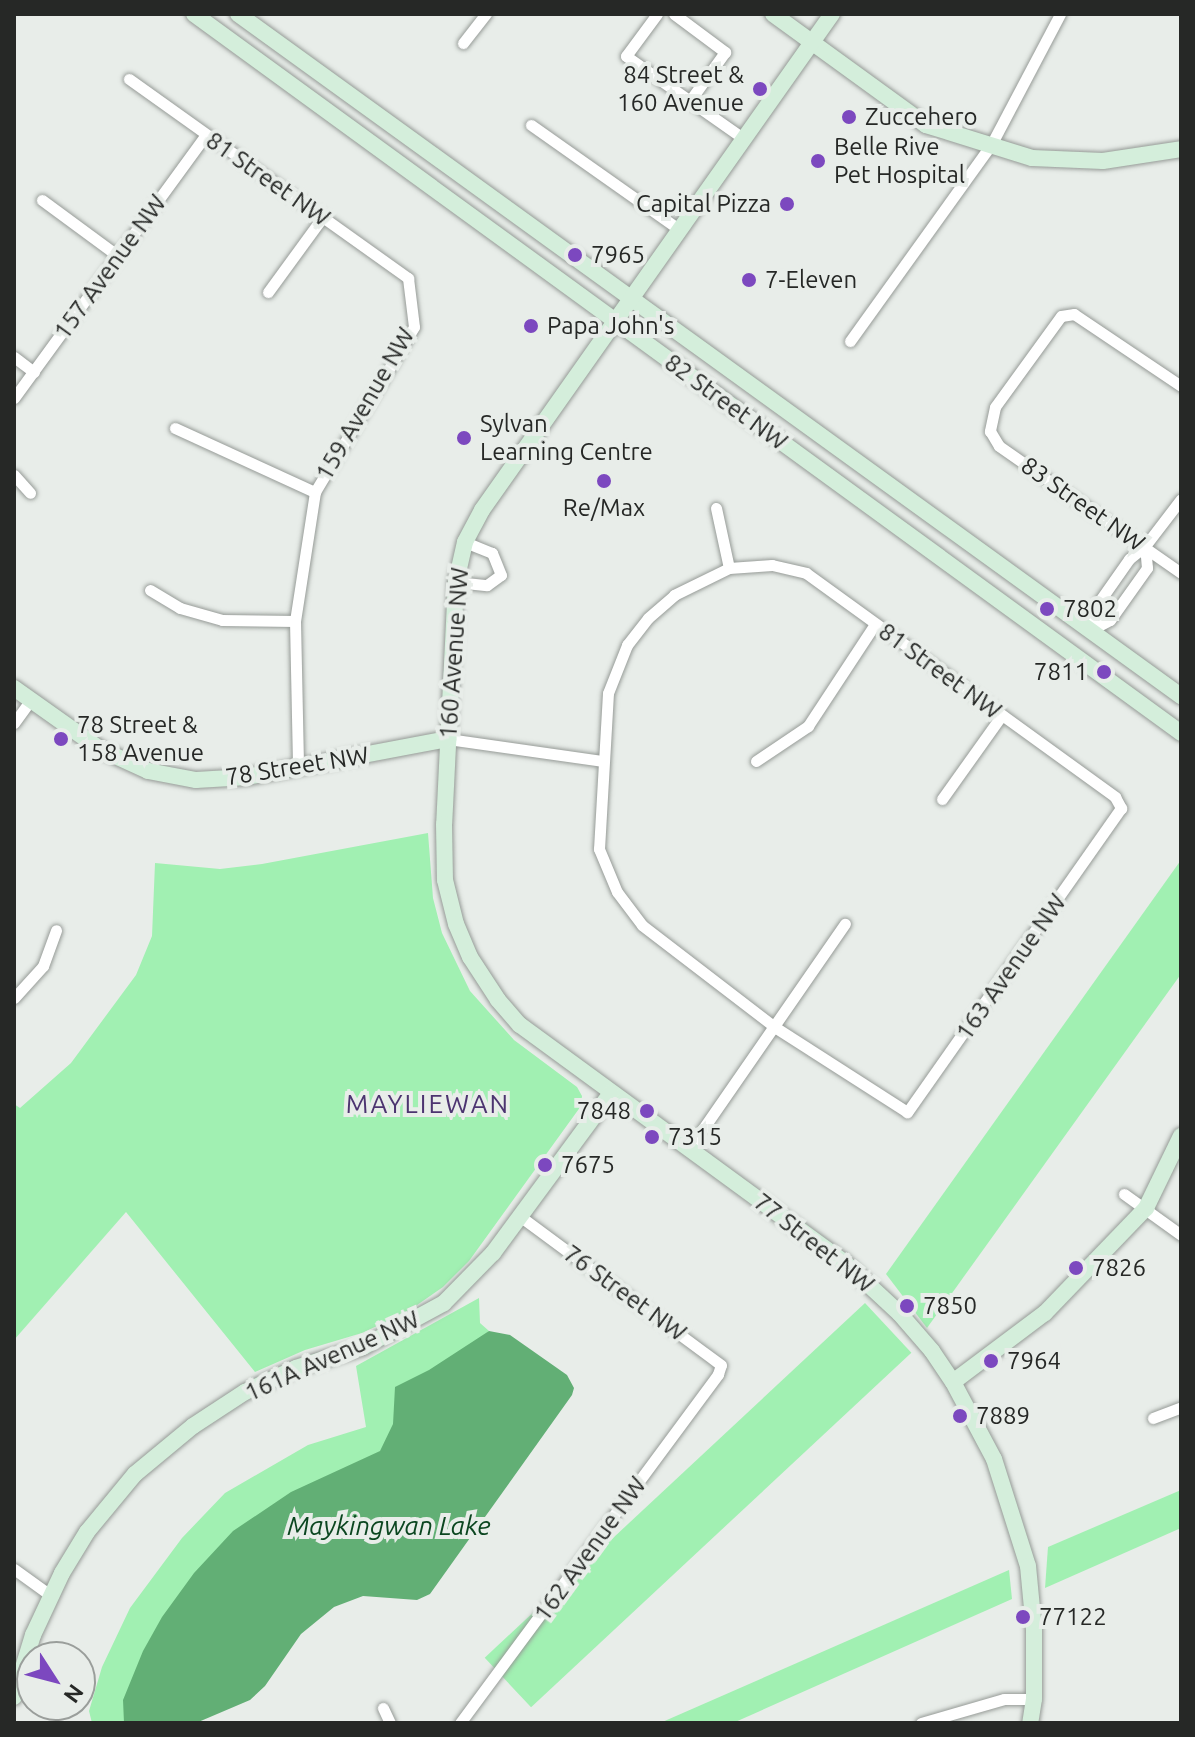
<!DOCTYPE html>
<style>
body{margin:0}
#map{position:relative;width:1195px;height:1737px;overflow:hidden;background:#e8ede9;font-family:Ubuntu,sans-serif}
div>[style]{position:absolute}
.green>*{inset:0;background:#a1f0b2;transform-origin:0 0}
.water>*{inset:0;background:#62af75}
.roads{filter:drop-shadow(0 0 2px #969b97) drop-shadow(0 0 2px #969b97)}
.street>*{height:11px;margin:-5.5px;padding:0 5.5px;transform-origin:5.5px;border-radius:5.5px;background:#fff}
.secondary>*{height:16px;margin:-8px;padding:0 8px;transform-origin:8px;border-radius:8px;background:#d4eedb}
.dots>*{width:22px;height:22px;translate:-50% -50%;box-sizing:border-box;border:4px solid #e8ede9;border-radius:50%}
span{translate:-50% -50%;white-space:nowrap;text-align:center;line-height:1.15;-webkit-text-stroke:8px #e8ede9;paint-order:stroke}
.poi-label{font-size:24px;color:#262826}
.right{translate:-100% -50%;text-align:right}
.left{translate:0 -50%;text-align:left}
.street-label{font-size:24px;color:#262826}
.neighbourhood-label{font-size:26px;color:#4c3470;letter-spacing:2px}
.water-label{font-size:26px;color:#0b4620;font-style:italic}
.frame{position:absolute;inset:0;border:16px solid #262826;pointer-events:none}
.north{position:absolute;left:16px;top:1641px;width:80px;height:80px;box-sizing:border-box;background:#e8ede9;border:2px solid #9a9e9b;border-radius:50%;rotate:126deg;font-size:22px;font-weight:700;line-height:32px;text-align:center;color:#262826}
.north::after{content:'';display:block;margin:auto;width:28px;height:36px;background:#7c48bf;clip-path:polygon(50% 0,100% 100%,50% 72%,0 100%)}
</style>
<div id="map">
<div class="green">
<i style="clip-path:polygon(428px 833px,433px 898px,442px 933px,470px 991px,514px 1040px,577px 1087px,582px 1096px,581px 1106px,469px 1261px,443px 1287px,407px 1312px,362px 1333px,305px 1350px,255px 1372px,126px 1212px,14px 1340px,14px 1104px,20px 1108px,71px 1063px,136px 975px,152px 936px,155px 863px,220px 869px,262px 864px)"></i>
<i style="clip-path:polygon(1181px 860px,1181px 974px,927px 1328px,886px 1274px)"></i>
<i style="clip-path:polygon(479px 1298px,480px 1323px,489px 1331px,420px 1393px,395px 1450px,187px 1723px,92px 1723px,89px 1711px,102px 1667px,130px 1608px,182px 1538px,225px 1493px,308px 1445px,366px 1427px,356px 1366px)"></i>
<i style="left:865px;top:1303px;width:68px;height:520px;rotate:47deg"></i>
<i style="clip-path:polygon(1181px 1490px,1181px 1528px,1045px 1588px,1048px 1547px)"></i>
<i style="clip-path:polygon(1009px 1570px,1012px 1599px,733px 1723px,660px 1723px)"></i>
</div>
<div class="water">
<i style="clip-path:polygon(489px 1331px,510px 1335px,567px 1375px,574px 1388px,572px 1395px,430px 1594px,417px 1600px,363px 1596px,334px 1607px,301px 1634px,265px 1686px,250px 1700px,196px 1723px,124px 1723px,123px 1700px,143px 1651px,162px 1617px,194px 1573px,233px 1531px,291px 1492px,380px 1451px,393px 1424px,395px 1387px,429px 1370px)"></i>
</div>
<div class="roads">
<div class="street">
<i style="left:657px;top:14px;width:52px;rotate:126.4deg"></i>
<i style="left:626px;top:56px;width:144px;rotate:35.1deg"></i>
<i style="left:674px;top:14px;width:64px;rotate:36.7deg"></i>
<i style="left:725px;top:52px;width:62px;rotate:125.8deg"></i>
<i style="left:463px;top:43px;width:37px;rotate:-52deg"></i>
<i style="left:129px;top:79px;width:343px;rotate:35.5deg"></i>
<i style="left:408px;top:278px;width:49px;rotate:83deg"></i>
<i style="left:414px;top:327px;width:192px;rotate:121deg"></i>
<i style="left:315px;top:492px;width:131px;rotate:98.8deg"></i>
<i style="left:295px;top:621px;width:147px;rotate:88.8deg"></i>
<i style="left:531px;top:125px;width:182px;rotate:35.2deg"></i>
<i style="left:42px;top:200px;width:94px;rotate:36.4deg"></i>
<i style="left:268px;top:292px;width:92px;rotate:-53.9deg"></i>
<i style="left:850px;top:341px;width:241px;rotate:-54.3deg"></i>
<i style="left:991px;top:145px;width:148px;rotate:-62.2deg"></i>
<i style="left:14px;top:357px;width:25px;rotate:37deg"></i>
<i style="left:1181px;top:386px;width:129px;rotate:-146.1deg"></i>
<i style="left:1074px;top:314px;width:13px;rotate:171deg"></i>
<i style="left:1061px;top:316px;width:112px;rotate:126deg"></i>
<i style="left:995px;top:407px;width:25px;rotate:102deg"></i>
<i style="left:990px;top:431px;width:17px;rotate:59deg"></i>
<i style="left:999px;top:446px;width:222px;rotate:34.9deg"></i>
<i style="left:14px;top:398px;width:326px;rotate:-53.9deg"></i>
<i style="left:175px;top:428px;width:154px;rotate:24.6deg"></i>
<i style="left:14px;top:475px;width:24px;rotate:48deg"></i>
<i style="left:716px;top:508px;width:61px;rotate:77.8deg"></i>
<i style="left:772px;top:565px;width:35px;rotate:13deg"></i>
<i style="left:806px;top:573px;width:382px;rotate:35.9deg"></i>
<i style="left:1115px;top:797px;width:13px;rotate:61deg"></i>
<i style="left:1121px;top:808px;width:372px;rotate:125.1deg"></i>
<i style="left:907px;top:1112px;width:156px;rotate:-147.3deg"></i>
<i style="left:776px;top:1028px;width:169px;rotate:-142.5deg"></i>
<i style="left:642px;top:925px;width:41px;rotate:-127.1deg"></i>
<i style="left:617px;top:892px;width:47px;rotate:-112.7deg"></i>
<i style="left:599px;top:849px;width:156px;rotate:-86.7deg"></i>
<i style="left:608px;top:693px;width:52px;rotate:-68.4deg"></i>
<i style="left:627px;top:645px;width:34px;rotate:-52deg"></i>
<i style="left:648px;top:618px;width:35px;rotate:-41deg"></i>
<i style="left:674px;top:595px;width:61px;rotate:-26.1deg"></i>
<i style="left:729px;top:568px;width:43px;rotate:-4deg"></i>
<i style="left:456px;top:582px;width:31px;rotate:6deg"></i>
<i style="left:487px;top:585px;width:17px;rotate:-36deg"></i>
<i style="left:501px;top:575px;width:24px;rotate:-112deg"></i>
<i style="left:492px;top:553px;width:29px;rotate:-158deg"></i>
<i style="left:150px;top:590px;width:35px;rotate:31deg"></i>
<i style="left:180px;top:608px;width:44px;rotate:15.9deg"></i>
<i style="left:222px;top:620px;width:73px;rotate:0.8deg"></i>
<i style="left:1091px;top:630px;width:21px;rotate:-82deg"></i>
<i style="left:1094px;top:609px;width:61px;rotate:-55deg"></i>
<i style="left:1129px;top:559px;width:21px;rotate:-39deg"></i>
<i style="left:1145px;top:546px;width:59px;rotate:-52.5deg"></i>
<i style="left:1091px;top:630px;width:21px;rotate:-28deg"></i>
<i style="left:1110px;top:620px;width:64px;rotate:-54.6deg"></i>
<i style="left:1147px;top:568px;width:22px;rotate:-95deg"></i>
<i style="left:14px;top:723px;width:29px;rotate:-54deg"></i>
<i style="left:448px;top:739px;width:157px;rotate:8.1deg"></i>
<i style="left:756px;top:761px;width:63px;rotate:-33.9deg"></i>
<i style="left:808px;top:726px;width:122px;rotate:-56.7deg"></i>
<i style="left:942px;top:799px;width:103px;rotate:-54.5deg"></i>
<i style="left:14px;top:998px;width:43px;rotate:-47.8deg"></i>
<i style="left:43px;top:966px;width:38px;rotate:-70deg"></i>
<i style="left:689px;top:1149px;width:274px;rotate:-55.3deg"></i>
<i style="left:1124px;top:1194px;width:70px;rotate:35.7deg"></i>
<i style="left:1153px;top:1418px;width:30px;rotate:-21deg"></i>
<i style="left:14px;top:1569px;width:44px;rotate:35.8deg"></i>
<i style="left:383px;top:1708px;width:17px;rotate:65deg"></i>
<i style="left:460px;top:1723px;width:434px;rotate:-53.5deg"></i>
<i style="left:718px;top:1374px;width:9px;rotate:-72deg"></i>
<i style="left:721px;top:1365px;width:250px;rotate:-143.5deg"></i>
<i style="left:921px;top:1723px;width:86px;rotate:-16.1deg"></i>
<i style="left:1004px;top:1699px;width:30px"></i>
</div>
<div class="secondary">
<i style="left:194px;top:14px;width:1221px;rotate:36.07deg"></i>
<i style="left:238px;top:14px;width:1164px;rotate:35.88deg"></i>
<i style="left:773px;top:14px;width:189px;rotate:36deg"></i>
<i style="left:926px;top:125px;width:111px;rotate:17.3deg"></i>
<i style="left:1032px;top:158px;width:71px;rotate:2.4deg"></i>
<i style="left:1103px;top:161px;width:79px;rotate:-8.7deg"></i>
<i style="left:832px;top:14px;width:607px;rotate:125.21deg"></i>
<i style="left:482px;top:510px;width:36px;rotate:118deg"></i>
<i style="left:465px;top:542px;width:41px;rotate:102.7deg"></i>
<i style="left:456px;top:582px;width:242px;rotate:92.8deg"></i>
<i style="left:444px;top:824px;width:56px;rotate:89deg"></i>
<i style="left:445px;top:880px;width:45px;rotate:76deg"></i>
<i style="left:456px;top:924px;width:36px;rotate:67deg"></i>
<i style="left:470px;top:957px;width:51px;rotate:56.9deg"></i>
<i style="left:498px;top:1000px;width:33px;rotate:49deg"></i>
<i style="left:520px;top:1025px;width:401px;rotate:36.2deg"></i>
<i style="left:844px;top:1262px;width:76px;rotate:42.9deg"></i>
<i style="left:900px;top:1314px;width:49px;rotate:49.1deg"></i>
<i style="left:932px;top:1351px;width:37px;rotate:56deg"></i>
<i style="left:953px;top:1382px;width:87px;rotate:62deg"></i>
<i style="left:994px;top:1459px;width:112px;rotate:72.4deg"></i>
<i style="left:1028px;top:1566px;width:63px;rotate:84.6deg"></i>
<i style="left:1034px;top:1629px;width:70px;rotate:90deg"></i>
<i style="left:1034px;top:1699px;width:24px;rotate:99deg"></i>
<i style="left:14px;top:688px;width:105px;rotate:35.3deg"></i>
<i style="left:100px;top:749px;width:53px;rotate:24.6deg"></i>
<i style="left:148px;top:771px;width:49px;rotate:10.6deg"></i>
<i style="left:196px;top:780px;width:51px;rotate:-3.4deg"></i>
<i style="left:247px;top:777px;width:205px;rotate:-10.7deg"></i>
<i style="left:953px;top:1382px;width:115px;rotate:-36.9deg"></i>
<i style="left:1045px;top:1313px;width:146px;rotate:-46.1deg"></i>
<i style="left:1146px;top:1208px;width:80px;rotate:-64.1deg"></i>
<i style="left:14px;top:1697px;width:65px;rotate:-73deg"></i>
<i style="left:33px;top:1635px;width:68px;rotate:-64.9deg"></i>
<i style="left:62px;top:1573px;width:48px;rotate:-58.6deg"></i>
<i style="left:87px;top:1532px;width:75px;rotate:-50.4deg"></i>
<i style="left:135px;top:1474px;width:75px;rotate:-39.6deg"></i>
<i style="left:193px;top:1426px;width:62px;rotate:-33.2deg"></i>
<i style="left:245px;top:1392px;width:56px;rotate:-25.2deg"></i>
<i style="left:296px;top:1368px;width:70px;rotate:-17.4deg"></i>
<i style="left:363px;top:1347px;width:92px;rotate:-28.5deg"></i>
<i style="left:444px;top:1303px;width:70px;rotate:-45.6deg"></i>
<i style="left:493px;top:1253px;width:199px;rotate:-53.6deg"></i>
</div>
</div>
<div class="dots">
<i style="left:760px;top:89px;background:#7c48bf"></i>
<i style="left:849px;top:117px;background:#7c48bf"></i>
<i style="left:818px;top:161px;background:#7c48bf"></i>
<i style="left:787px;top:204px;background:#7c48bf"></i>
<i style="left:575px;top:255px;background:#7c48bf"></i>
<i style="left:749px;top:280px;background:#7c48bf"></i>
<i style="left:531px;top:326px;background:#7c48bf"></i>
<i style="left:464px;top:438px;background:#7c48bf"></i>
<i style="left:604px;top:481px;background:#7c48bf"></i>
<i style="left:1047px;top:609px;background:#7c48bf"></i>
<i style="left:1104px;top:672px;background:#7c48bf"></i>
<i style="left:61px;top:739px;background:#7c48bf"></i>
<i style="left:647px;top:1111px;background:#7c48bf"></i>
<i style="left:652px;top:1137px;background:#7c48bf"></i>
<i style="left:545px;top:1165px;background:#7c48bf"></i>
<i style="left:1076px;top:1268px;background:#7c48bf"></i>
<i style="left:907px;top:1306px;background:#7c48bf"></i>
<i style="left:991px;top:1361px;background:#7c48bf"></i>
<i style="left:960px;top:1416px;background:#7c48bf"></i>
<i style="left:1023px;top:1617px;background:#7c48bf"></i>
</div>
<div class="poi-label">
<span class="right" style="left:744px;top:89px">84 Street &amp;<br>160 Avenue</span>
<span class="left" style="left:865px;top:117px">Zuccehero</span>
<span class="left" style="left:834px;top:161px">Belle Rive<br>Pet Hospital</span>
<span class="right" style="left:771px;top:204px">Capital Pizza</span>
<span class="left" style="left:591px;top:255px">7965</span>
<span class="left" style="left:765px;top:280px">7-Eleven</span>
<span class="left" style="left:547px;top:326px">Papa John's</span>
<span class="left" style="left:480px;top:438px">Sylvan<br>Learning Centre</span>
<span style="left:604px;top:508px">Re/Max</span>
<span class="left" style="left:1063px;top:609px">7802</span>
<span class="right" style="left:1088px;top:672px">7811</span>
<span class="left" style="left:77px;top:739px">78 Street &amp;<br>158 Avenue</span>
<span class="right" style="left:631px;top:1111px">7848</span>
<span class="left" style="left:668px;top:1137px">7315</span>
<span class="left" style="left:561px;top:1165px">7675</span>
<span class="left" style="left:1092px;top:1268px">7826</span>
<span class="left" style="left:923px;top:1306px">7850</span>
<span class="left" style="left:1007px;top:1361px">7964</span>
<span class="left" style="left:976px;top:1416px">7889</span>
<span class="left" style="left:1039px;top:1617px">77122</span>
</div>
<div class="street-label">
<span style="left:268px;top:179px;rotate:35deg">81 Street NW</span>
<span style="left:110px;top:267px;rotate:-54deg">157 Avenue NW</span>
<span style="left:726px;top:402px;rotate:36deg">82 Street NW</span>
<span style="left:365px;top:404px;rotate:-60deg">159 Avenue NW</span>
<span style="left:1083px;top:504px;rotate:35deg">83 Street NW</span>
<span style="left:454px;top:653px;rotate:-86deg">160 Avenue NW</span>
<span style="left:940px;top:671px;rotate:36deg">81 Street NW</span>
<span style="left:297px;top:766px;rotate:-9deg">78 Street NW</span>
<span style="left:1011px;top:967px;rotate:-55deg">163 Avenue NW</span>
<span style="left:814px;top:1243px;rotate:38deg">77 Street NW</span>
<span style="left:625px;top:1293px;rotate:36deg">76 Street NW</span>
<span style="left:332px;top:1356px;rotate:-24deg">161A Avenue NW</span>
<span style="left:590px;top:1549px;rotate:-54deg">162 Avenue NW</span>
</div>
<div class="neighbourhood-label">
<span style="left:428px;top:1104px">MAYLIEWAN</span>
</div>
<div class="water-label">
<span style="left:389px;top:1526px">Maykingwan Lake</span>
</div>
<div class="frame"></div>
<div class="north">N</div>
</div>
